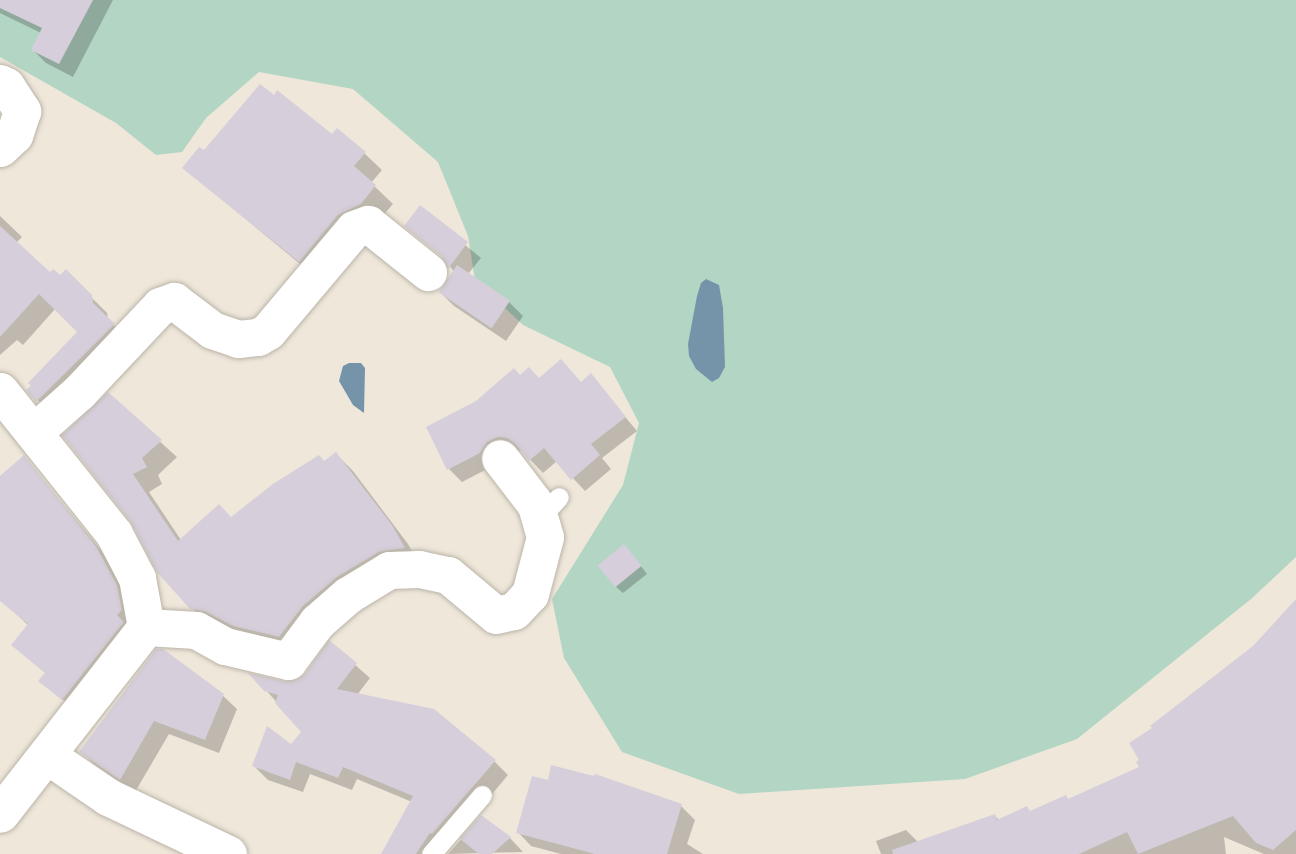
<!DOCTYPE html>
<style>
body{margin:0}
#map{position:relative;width:1296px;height:854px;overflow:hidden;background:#eee7da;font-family:Commissioner,sans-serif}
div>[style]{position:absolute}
.green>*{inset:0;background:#b3d5c4}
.water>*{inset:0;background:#7694a9}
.shadow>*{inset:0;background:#0003}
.building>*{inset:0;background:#d6ceda;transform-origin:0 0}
.roads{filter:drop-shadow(0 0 2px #bbb4a8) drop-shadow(0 0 2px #bbb4a8)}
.lane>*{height:19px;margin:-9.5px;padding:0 9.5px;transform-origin:9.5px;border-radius:9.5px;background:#fff}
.street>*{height:37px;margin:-18.5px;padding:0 18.5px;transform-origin:18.5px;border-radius:18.5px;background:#fff}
span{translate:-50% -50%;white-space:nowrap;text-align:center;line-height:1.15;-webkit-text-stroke:6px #eee7da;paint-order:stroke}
</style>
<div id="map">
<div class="green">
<i style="clip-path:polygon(0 0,1296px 0,1296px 557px,1251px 599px,1077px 739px,965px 779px,739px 794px,622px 752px,564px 658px,552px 599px,623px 485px,639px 423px,610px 367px,523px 325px,475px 280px,468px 236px,438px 162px,353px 89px,259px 72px,206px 118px,182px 152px,156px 155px,116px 123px,0 57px)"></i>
</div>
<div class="water">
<i style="clip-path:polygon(706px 279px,719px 285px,723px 308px,725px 367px,719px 378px,712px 382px,696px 369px,689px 356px,688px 344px,697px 296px,701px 283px)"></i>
<i style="clip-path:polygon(349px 363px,361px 363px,365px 368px,364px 413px,353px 405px,339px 381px,343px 366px)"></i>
</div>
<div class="shadow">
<i style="clip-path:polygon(0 0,113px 0,73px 77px,46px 63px,33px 50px,41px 33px,0 13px)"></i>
<i style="clip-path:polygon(332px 137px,364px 153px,382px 170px,371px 183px,393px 204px,378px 221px,317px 278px,184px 168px,205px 152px)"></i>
<i style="clip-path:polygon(420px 208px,481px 258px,468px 274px,509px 302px,523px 316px,506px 341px,454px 306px,440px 292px,454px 272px,445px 259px,407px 226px)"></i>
<i style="clip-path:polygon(0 216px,22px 237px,16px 243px,50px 275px,60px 278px,66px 272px,107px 313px,108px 320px,129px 340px,53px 417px,29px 390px,80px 332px,56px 308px,23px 345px,17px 340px,0 355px)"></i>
<i style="clip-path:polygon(521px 376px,582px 384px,591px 376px,637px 431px,602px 458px,611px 469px,585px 491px,557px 461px,543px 473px,522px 451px,512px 449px,493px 466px,462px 482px,449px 469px)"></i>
<i style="clip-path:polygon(108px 395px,177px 457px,158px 475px,162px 484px,149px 492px,181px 540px,231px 518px,336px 454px,353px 471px,408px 544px,420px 565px,296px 653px,208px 625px,158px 571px)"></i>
<i style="clip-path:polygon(24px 457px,109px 560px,129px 599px,134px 624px,76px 711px,41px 681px,46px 674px,29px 626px,0 599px,0 478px)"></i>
<i style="clip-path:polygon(631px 553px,647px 574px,623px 593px,616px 587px)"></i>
<i style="clip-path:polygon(1296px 601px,1296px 854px,1264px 854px,1224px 837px,1226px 854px,881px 854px,876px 841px,906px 830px,919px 843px,995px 816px,1000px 821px,1069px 801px,1141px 768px,1154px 729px,1254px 647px)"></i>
<i style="clip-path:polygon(330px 643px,370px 678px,357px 695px,495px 762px,508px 775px,442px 854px,388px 854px,412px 802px,357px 779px,352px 790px,310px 774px,303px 792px,268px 780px,254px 766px,291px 746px,303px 732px,265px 689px,297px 682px,306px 675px)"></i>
<i style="clip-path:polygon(157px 650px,222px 695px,237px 709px,219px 753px,169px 734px,135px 792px,95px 765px,81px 751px)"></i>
<i style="clip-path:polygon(681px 806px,695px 820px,687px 844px,703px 854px,561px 854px,531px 846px,518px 832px)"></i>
<i style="clip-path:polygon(481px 817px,510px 838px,523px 852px,448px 854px)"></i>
</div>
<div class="building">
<i style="clip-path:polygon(0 0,93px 0,59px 64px,31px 50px,42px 28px,0 8px)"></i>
<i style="clip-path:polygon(260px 84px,274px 95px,277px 90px,332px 134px,337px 128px,366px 152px,354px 166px,376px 185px,361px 204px,338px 215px,299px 262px,182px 168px,199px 147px,204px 150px)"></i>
<i style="clip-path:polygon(420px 205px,468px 242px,448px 269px,441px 256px,404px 226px)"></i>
<i style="clip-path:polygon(0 226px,50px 272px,53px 269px,60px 275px,66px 269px,92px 295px,93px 303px,115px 324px,36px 402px,26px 390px,31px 386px,28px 383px,77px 332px,39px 294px,0 337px)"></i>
<i style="left:457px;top:265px;width:64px;height:33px;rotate:34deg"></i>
<i style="clip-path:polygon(561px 359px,581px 382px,591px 373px,626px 417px,591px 444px,600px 455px,571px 480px,544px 448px,529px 461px,516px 445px,507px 438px,498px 437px,487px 442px,480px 453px,447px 470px,426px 427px,476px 401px,514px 368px,520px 375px,529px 367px,539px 378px)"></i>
<i style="clip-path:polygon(108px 392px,162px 440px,142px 458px,147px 467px,133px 474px,178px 541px,219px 504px,231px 517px,273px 484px,319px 455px,324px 461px,336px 452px,392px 525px,405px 548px,379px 552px,337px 577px,303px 606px,279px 637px,233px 626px,206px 612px,190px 609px,157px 572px,130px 521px,62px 435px)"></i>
<i style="clip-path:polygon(24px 455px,96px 546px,117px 585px,122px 610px,117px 615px,124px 622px,62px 700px,38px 681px,45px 673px,11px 645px,28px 624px,0 601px,0 476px)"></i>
<i style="left:624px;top:544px;width:28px;height:34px;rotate:51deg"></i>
<i style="clip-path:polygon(1296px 599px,1296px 830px,1273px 850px,1256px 843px,1233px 816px,1138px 854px,1127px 832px,1079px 854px,893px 854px,892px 850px,995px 814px,997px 820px,1027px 806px,1030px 811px,1066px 795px,1068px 799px,1139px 767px,1136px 762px,1139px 760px,1129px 743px,1152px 728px,1150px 726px,1253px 646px)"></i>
<i style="clip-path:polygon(329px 640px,357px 663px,337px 689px,434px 709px,496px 760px,432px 834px,430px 833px,416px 854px,381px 854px,413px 796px,343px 767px,338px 778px,296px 762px,290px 780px,252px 766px,267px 726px,291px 744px,301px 732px,275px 703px,278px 695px,264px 691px,248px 673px,283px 681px,296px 680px,305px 674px)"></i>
<i style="clip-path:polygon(156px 649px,163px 649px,224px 694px,205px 740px,154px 721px,120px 780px,79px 752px)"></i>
<i style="clip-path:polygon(551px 765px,594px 776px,595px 774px,682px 804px,667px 854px,595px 854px,516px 833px,532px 776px,548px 780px)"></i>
<i style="clip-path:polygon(481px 815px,511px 837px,492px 854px,479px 854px,460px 839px)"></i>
</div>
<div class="roads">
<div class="lane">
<i style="left:540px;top:518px;width:28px;rotate:-48deg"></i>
<i style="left:431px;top:854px;width:78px;rotate:-49.2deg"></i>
</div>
<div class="street">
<i style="left:0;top:83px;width:7px;rotate:27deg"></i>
<i style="left:6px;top:86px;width:30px;rotate:57deg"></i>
<i style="left:22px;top:111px;width:25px;rotate:108deg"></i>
<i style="left:14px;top:135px;width:19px;rotate:137deg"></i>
<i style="left:0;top:391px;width:183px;rotate:51.4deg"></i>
<i style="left:114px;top:534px;width:50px;rotate:62.4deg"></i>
<i style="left:137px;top:578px;width:50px;rotate:79.6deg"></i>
<i style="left:146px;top:627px;width:237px;rotate:128deg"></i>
<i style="left:35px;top:431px;width:59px;rotate:-41.6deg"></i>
<i style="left:79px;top:392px;width:118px;rotate:-46.7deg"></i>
<i style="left:160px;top:306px;width:15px;rotate:-20deg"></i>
<i style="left:174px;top:301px;width:48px;rotate:37.3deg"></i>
<i style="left:212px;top:330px;width:28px;rotate:19deg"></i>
<i style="left:238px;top:339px;width:20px;rotate:-6deg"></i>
<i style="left:258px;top:337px;width:12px;rotate:-31deg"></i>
<i style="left:268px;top:331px;width:133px;rotate:-49.9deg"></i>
<i style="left:354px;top:229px;width:15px;rotate:-20deg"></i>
<i style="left:368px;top:224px;width:77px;rotate:38.7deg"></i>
<i style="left:146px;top:627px;width:50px;rotate:3.4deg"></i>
<i style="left:196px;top:630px;width:33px;rotate:29deg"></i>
<i style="left:225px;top:646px;width:65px;rotate:13.4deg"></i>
<i style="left:288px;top:661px;width:49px;rotate:-53.4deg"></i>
<i style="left:317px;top:622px;width:41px;rotate:-41.1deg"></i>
<i style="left:348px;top:595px;width:48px;rotate:-31.4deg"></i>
<i style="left:389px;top:570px;width:30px;rotate:-2deg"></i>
<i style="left:419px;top:569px;width:30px;rotate:12deg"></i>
<i style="left:448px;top:575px;width:62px;rotate:39.8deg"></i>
<i style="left:496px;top:615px;width:18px;rotate:-13deg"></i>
<i style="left:514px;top:611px;width:23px;rotate:-47deg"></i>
<i style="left:530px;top:594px;width:59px;rotate:-75.3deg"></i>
<i style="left:545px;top:537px;width:33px;rotate:-106deg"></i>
<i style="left:536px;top:505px;width:59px;rotate:-127.5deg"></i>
<i style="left:48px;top:756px;width:73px;rotate:34.3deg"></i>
<i style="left:108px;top:797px;width:133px;rotate:25.4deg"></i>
</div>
</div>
</div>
